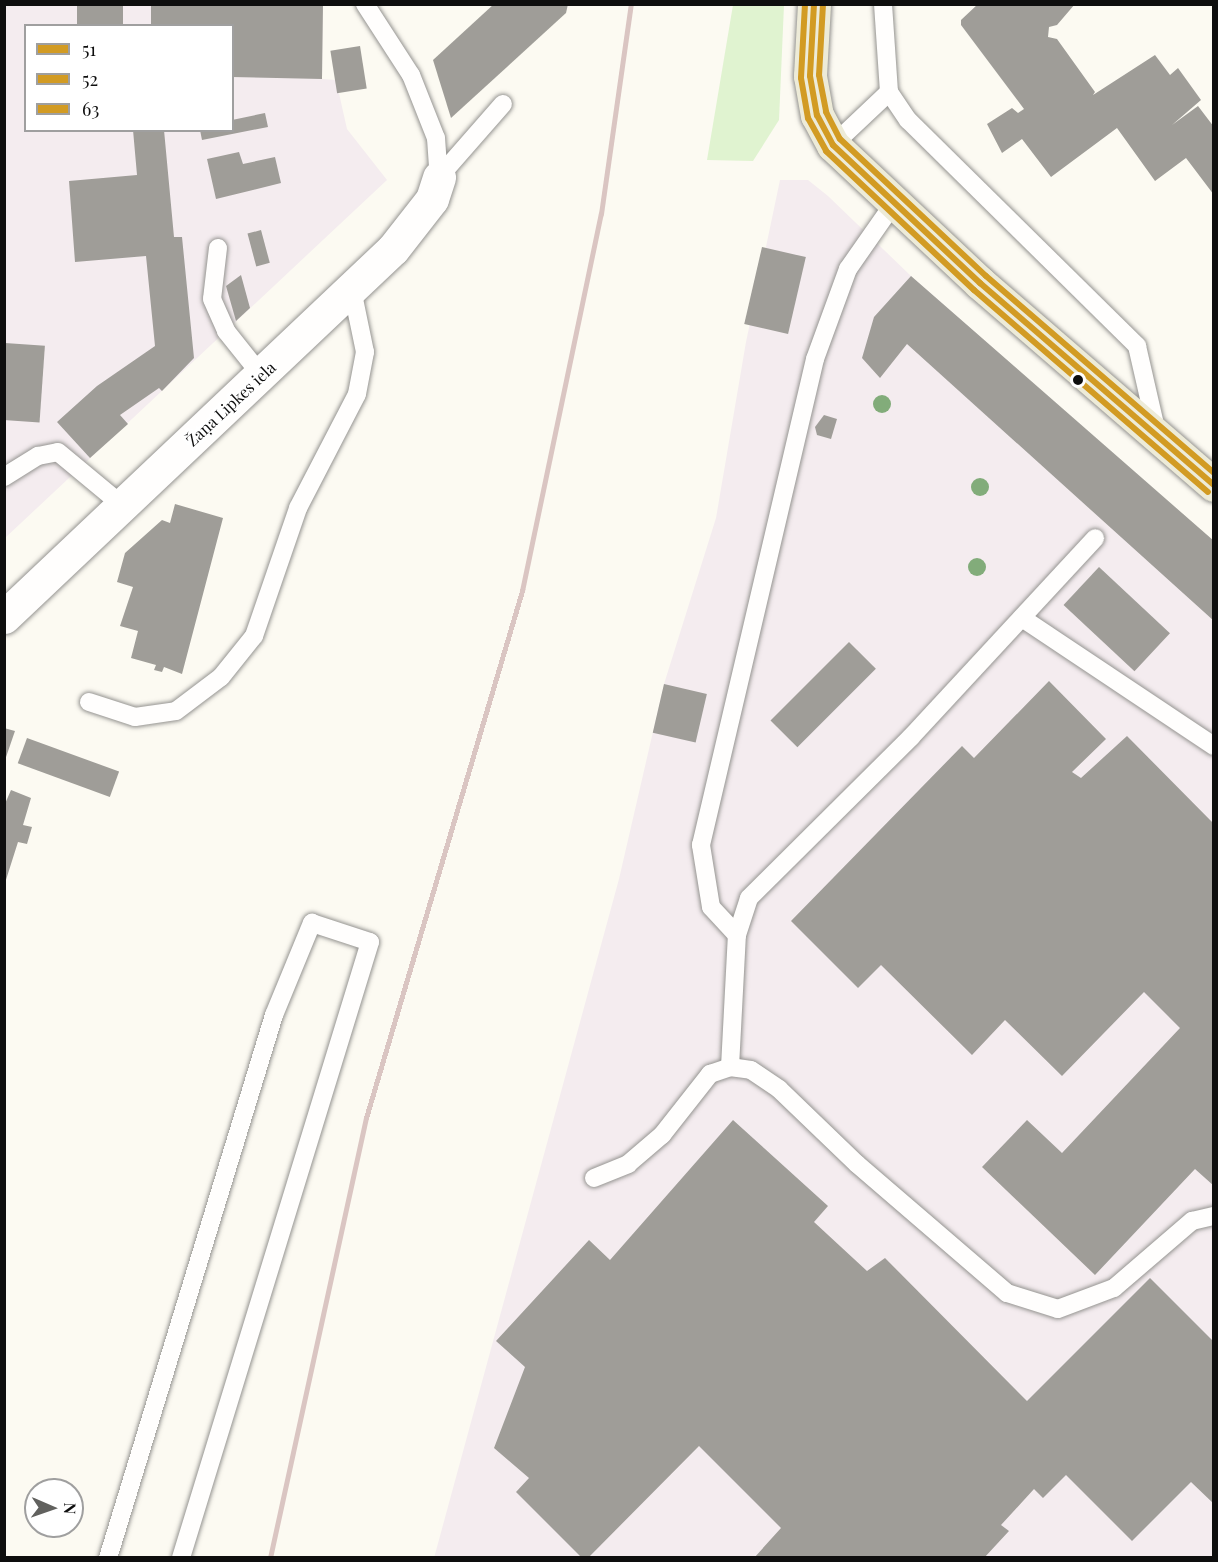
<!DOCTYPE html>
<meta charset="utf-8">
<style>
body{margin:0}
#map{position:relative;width:1218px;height:1562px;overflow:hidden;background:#fcfaf2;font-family:"Playfair Display",serif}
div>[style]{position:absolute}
.industrial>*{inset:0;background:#f4ecef}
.green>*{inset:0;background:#e0f3d0}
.building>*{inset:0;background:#9f9d98;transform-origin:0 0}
.roads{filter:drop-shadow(0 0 2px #959491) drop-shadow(0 0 2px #959491)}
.service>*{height:18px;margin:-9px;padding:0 9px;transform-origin:9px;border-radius:9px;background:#fffefd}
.minor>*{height:33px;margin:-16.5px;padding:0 16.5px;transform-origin:16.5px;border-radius:16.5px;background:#fffefd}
.primary>*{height:33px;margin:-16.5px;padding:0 16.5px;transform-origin:16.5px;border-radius:16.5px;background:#edebd8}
.rail>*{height:4.5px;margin:-2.25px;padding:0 2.25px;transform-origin:2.25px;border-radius:2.25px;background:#dac5c2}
.bus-1>*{height:6px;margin:-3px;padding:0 3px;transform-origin:3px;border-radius:3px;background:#d29b23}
.bus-2>*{height:6px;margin:-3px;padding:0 3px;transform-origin:3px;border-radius:3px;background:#d29b23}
.bus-3>*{height:6px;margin:-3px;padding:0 3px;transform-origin:3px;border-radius:3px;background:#d29b23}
.trees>*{width:18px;height:18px;margin:-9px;border-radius:50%;background:#82ac7a}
.dots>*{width:16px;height:16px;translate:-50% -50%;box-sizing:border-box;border:3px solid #fff;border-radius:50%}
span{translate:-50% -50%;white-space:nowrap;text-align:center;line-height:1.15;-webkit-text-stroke:6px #fff;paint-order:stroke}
.street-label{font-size:16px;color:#0e0e0e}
.frame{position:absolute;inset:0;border:6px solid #0e0e0e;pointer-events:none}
.legend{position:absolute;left:24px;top:24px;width:210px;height:108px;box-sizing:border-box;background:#fff;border:2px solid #9f9f9f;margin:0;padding:8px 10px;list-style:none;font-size:18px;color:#0e0e0e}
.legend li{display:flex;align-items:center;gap:12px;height:30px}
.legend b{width:30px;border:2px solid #9f9f9f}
.north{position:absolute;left:24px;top:1478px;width:60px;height:60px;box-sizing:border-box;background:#fff;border:2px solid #9f9f9f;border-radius:50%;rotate:92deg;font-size:16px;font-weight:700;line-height:24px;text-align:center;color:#0e0e0e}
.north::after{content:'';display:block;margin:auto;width:21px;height:27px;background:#61615e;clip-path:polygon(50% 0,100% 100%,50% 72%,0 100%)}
</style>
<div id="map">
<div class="industrial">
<i style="clip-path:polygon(evenodd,5px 5px,323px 5px,322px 79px,336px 80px,347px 129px,387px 180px,5px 538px,5px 5px,26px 26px,232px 26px,232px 130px,26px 130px,26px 26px)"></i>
<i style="clip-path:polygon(780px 180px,808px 180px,828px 196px,911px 276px,1213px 541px,1213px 1557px,434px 1558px,619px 879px,664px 684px,716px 518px,746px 342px)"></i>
</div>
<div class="green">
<i style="clip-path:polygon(733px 5px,784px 5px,779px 120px,753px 161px,707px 160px)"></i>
</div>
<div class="building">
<i style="left:77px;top:4px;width:46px;height:22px"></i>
<i style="clip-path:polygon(151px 4px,323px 4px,322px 79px,232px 77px,232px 26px,151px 26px)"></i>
<i style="clip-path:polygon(494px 4px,568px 4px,566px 13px,451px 118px,433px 60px)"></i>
<i style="clip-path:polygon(978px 4px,1075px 4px,1057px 25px,1049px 27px,1048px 37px,1057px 39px,1095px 92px,1093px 95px,1155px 55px,1170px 75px,1178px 68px,1201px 100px,1172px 125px,1198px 106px,1214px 127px,1214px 195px,1186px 158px,1155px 181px,1117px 128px,1051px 177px,1022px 139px,1002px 153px,987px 124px,1012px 108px,1018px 113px,1024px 109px,961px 25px,961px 20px)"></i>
<i style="left:360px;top:46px;width:43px;height:30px;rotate:81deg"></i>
<i style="clip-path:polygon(265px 113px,268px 127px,202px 140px,200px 130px,232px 130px,232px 120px)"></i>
<i style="clip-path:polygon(133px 130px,164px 130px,174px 237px,182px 237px,194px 358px,162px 391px,159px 388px,120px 415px,128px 424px,90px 458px,57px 422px,97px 386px,155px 346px,146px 256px,75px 262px,69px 181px,137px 175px)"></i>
<i style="clip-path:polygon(239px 152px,243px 164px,275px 157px,281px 183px,216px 199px,207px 159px)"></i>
<i style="left:261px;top:230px;width:34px;height:14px;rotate:75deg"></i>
<i style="left:762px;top:247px;width:45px;height:79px;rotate:13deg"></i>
<i style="clip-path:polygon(241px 275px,250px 308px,236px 321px,226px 286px)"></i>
<i style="clip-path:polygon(911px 276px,1214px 541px,1214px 621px,907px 344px,880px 378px,862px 358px,874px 317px)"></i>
<i style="left:5px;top:343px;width:40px;height:77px;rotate:4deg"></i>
<i style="clip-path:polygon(824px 415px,837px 419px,831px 439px,817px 435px,815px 427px)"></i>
<i style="clip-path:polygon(175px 504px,223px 518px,182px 674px,164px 667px,162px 672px,154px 670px,156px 665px,131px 658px,138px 631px,120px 626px,133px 587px,117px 582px,125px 553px,162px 520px,170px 523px)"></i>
<i style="left:1099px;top:567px;width:97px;height:52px;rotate:43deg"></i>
<i style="left:849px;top:642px;width:38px;height:111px;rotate:45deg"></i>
<i style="clip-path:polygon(1049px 681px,1106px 739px,1072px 772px,1081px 778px,1127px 736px,1214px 824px,1214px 1186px,1195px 1169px,1095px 1275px,982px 1167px,1027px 1120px,1062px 1153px,1180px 1028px,1144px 992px,1062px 1076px,1005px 1020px,972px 1055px,881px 965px,858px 988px,791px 921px,962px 746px,974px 758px)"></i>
<i style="left:664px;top:684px;width:44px;height:50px;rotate:13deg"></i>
<i style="clip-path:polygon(4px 728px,15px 731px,5px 760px,4px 760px)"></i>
<i style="left:27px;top:738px;width:98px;height:27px;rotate:20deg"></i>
<i style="clip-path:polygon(11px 790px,31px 798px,23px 825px,32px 827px,27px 844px,18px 842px,5px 883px,4px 806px)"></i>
<i style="clip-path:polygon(733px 1120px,828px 1206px,814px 1222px,867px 1271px,885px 1258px,1027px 1401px,1150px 1278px,1214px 1342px,1214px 1504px,1191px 1482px,1132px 1541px,1066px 1475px,1043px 1498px,1034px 1489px,1001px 1525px,1009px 1531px,984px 1558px,754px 1558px,781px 1528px,699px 1446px,588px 1558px,582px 1558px,516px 1492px,529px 1478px,494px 1448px,525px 1367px,496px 1341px,589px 1240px,610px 1260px)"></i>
</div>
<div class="roads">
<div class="service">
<i style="left:365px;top:4px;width:85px;rotate:57.1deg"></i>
<i style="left:411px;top:75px;width:68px;rotate:68.4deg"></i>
<i style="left:436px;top:138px;width:39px;rotate:86deg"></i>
<i style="left:883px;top:4px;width:88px;rotate:86.1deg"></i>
<i style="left:889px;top:92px;width:34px;rotate:56deg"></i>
<i style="left:908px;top:120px;width:322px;rotate:44.6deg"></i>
<i style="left:1137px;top:346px;width:89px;rotate:77.1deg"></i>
<i style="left:833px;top:145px;width:77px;rotate:-43.4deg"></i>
<i style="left:439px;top:177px;width:97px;rotate:-48.8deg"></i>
<i style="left:218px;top:248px;width:51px;rotate:96.7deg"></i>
<i style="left:212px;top:299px;width:35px;rotate:66deg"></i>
<i style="left:226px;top:331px;width:58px;rotate:51.3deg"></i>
<i style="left:4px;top:477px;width:40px;rotate:-32deg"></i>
<i style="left:38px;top:456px;width:20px;rotate:-11deg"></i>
<i style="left:58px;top:452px;width:85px;rotate:39.7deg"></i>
<i style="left:1022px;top:618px;width:231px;rotate:33.7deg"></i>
<i style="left:89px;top:702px;width:48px;rotate:18.1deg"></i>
<i style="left:135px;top:717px;width:41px;rotate:-8.3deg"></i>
<i style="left:176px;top:711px;width:56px;rotate:-37.1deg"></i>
<i style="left:221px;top:677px;width:53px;rotate:-51.2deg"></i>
<i style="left:254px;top:636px;width:135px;rotate:-71deg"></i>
<i style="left:298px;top:508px;width:128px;rotate:-62.6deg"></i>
<i style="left:357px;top:394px;width:43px;rotate:-79.2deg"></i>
<i style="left:365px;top:352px;width:64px;rotate:-101.7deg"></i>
<i style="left:737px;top:935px;width:38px;rotate:-133deg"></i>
<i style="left:711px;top:907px;width:63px;rotate:-99.2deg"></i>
<i style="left:701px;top:845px;width:499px;rotate:-76.8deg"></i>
<i style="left:815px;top:359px;width:96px;rotate:-69.9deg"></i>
<i style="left:848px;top:269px;width:80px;rotate:-55.1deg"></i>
<i style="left:730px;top:1067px;width:132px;rotate:-87deg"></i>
<i style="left:737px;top:935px;width:39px;rotate:-72deg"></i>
<i style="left:749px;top:898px;width:228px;rotate:-44.8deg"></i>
<i style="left:911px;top:737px;width:271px;rotate:-47.2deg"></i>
<i style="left:594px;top:1178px;width:37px;rotate:-22deg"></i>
<i style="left:628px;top:1164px;width:45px;rotate:-40.5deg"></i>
<i style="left:662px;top:1135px;width:78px;rotate:-51.8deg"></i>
<i style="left:710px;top:1074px;width:21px;rotate:-19deg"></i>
<i style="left:730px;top:1067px;width:21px;rotate:8deg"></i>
<i style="left:751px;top:1070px;width:34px;rotate:34deg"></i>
<i style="left:779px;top:1089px;width:108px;rotate:43.9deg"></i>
<i style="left:857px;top:1164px;width:198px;rotate:40.7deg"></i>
<i style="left:1007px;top:1293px;width:53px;rotate:17.4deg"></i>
<i style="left:1058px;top:1309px;width:60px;rotate:-20.6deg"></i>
<i style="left:1114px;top:1288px;width:103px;rotate:-40.7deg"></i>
<i style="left:1192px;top:1221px;width:23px;rotate:-13deg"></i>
<i style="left:108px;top:1558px;width:568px;rotate:-73deg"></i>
<i style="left:274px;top:1015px;width:100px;rotate:-67.6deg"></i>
<i style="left:312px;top:923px;width:61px;rotate:18.1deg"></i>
<i style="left:370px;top:942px;width:644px;rotate:107.06deg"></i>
</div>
<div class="minor">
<i style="left:4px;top:617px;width:535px;rotate:-43.41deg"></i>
<i style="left:393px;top:249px;width:63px;rotate:-52deg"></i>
<i style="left:432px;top:199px;width:23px;rotate:-72deg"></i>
</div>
<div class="primary">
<i style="left:814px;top:4px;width:72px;rotate:93.2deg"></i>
<i style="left:810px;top:76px;width:40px;rotate:80deg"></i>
<i style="left:817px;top:115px;width:34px;rotate:62deg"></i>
<i style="left:833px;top:145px;width:202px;rotate:43.2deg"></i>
<i style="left:980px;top:283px;width:309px;rotate:40.8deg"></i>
</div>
</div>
<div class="rail">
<i style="left:270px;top:1558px;width:450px;rotate:-77.7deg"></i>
<i style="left:366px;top:1118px;width:550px;rotate:-73.51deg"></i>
<i style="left:522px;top:591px;width:385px;rotate:-78.2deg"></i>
<i style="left:601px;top:214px;width:212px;rotate:-81.9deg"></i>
</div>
<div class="bus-1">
<i style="left:814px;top:4px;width:72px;rotate:93.2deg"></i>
<i style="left:810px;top:76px;width:40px;rotate:80deg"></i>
<i style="left:817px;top:115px;width:34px;rotate:62deg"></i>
<i style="left:833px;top:145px;width:202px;rotate:43.2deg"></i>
<i style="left:980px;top:283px;width:309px;rotate:40.8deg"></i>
</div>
<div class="bus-2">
<i style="left:805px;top:4px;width:74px;rotate:93.1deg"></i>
<i style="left:801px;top:78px;width:41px;rotate:80.1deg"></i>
<i style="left:808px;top:118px;width:38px;rotate:61deg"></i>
<i style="left:826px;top:151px;width:203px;rotate:43.2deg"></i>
<i style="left:974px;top:290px;width:309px;rotate:40.8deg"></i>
</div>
<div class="bus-3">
<i style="left:823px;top:4px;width:71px;rotate:93.2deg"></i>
<i style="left:819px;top:75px;width:38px;rotate:79deg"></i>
<i style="left:826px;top:112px;width:30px;rotate:63deg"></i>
<i style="left:840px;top:139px;width:200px;rotate:43.2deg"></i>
<i style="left:986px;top:276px;width:301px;rotate:40.8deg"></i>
</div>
<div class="trees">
<i style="left:882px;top:404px"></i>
<i style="left:980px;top:487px"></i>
<i style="left:977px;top:567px"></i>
</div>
<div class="dots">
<i style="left:1078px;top:380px;background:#0e0e0e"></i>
</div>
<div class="street-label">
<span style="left:231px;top:404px;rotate:-43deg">Žaņa Lipkes iela</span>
</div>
<div class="frame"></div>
<ul class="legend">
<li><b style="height:8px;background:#d29b23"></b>51</li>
<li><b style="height:8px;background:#d29b23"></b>52</li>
<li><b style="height:8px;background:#d29b23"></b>63</li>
</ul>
<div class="north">N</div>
</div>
